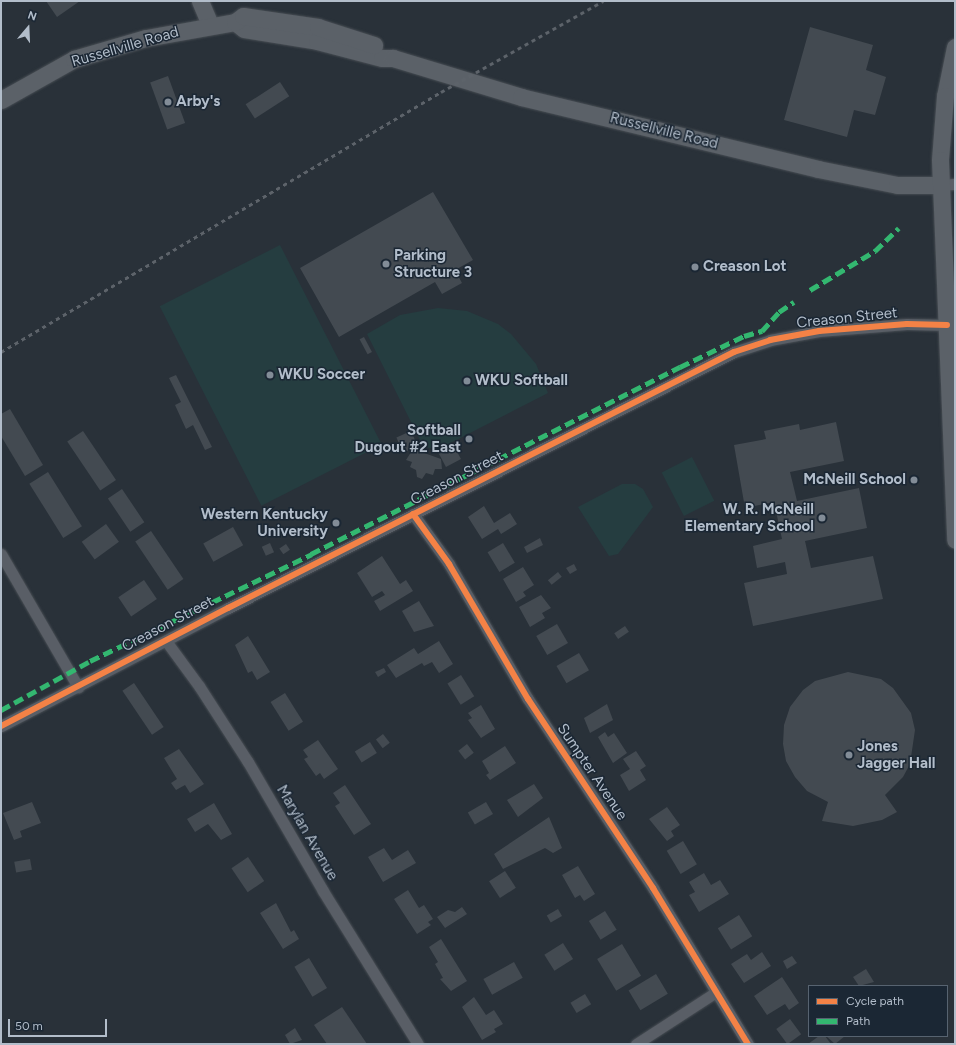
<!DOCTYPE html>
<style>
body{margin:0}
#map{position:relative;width:956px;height:1045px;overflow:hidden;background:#293139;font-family:Figtree,sans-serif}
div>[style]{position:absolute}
.green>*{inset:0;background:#253d40;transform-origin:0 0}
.building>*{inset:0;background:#434a51;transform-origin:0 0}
.roads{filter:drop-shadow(0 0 1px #474d53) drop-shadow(0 0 1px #474d53)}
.street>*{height:11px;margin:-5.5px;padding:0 5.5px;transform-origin:5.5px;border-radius:5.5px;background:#595e66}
.primary>*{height:17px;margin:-8.5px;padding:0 8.5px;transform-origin:8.5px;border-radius:8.5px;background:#5b6168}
.rail>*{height:3px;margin-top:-1.5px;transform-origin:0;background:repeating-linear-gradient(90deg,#5d636a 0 4px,transparent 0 8px)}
.quiet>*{height:5px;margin-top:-2.5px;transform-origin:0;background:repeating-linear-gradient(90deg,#33b770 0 10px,transparent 0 15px)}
.cycleway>*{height:6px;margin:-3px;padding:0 3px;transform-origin:3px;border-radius:3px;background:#f48246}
.dots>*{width:11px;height:11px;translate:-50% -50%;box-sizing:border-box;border:2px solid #1b2734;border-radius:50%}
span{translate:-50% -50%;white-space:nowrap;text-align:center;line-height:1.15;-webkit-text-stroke:3px #1b2734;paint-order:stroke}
.street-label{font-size:15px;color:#b2bdca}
.poi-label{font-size:15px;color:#b2bdca;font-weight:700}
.left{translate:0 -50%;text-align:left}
.right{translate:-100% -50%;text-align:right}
.frame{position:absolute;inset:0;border:2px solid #b2bdca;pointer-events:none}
.legend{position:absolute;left:808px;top:985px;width:140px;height:52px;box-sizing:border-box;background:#1b2734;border:1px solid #576370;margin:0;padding:5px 7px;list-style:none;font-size:12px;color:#b2bdca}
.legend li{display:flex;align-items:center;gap:8px;height:20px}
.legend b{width:20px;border:1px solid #576370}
.north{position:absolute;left:8px;top:8px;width:40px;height:40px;-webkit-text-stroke:3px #1b2734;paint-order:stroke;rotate:19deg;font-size:11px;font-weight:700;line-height:16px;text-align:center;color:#b2bdca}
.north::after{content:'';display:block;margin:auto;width:14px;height:18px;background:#b2bdca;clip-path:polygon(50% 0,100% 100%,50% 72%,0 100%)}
.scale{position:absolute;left:8px;top:1019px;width:99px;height:18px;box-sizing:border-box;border:2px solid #b2bdca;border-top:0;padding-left:5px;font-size:12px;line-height:14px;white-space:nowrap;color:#b2bdca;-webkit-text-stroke:3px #1b2734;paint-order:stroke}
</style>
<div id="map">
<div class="green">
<i style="left:280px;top:245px;width:224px;height:135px;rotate:63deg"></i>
<i style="clip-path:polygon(438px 308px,467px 311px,498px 324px,511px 334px,536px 364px,548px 393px,437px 450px,423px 446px,367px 334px,400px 315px)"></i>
<i style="left:692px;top:457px;width:49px;height:34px;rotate:63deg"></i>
<i style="clip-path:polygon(622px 484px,635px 484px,643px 489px,653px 507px,618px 554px,609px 556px,578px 507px)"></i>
</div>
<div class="building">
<i style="clip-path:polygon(46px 1px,80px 1px,57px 17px)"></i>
<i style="clip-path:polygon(810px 27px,873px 45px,866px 70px,886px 77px,875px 115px,854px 110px,847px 137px,784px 120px)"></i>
<i style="left:168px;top:76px;width:50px;height:19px;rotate:70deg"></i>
<i style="left:280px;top:82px;width:17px;height:41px;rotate:57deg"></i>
<i style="clip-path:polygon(433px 192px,473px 260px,455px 270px,462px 283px,442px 294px,435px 282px,339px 337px,300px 268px)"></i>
<i style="left:364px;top:337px;width:17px;height:5px;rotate:62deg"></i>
<i style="clip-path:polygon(176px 375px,212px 447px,205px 450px,193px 425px,186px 429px,175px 405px,181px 402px,169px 378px)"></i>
<i style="clip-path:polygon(10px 409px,43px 465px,25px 476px,1px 436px,1px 414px)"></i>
<i style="clip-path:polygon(836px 422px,844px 461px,790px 472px,797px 501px,859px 488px,867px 528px,805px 541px,811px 568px,873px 556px,883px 599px,753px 626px,744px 583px,787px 574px,785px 562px,757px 568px,753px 546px,782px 539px,774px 502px,745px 508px,734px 445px,766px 439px,764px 431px,799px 424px,800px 430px)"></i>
<i style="left:83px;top:431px;width:59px;height:19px;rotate:56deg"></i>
<i style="left:411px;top:431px;width:17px;height:16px;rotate:66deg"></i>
<i style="left:453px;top:444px;width:17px;height:17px;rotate:62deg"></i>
<i style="clip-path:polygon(413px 449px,441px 459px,442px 469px,435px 469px,433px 475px,426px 473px,422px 479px,417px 477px,416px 470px,410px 467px,412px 462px,406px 460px)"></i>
<i style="left:48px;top:472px;width:64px;height:22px;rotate:58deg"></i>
<i style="left:122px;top:489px;width:40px;height:17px;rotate:56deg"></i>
<i style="clip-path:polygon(484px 506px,494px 523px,510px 513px,517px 524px,501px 534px,498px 529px,482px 539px,468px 517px)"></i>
<i style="left:106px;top:524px;width:22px;height:30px;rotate:54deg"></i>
<i style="left:233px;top:527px;width:21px;height:34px;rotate:61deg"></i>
<i style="left:151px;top:531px;width:58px;height:19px;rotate:56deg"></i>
<i style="clip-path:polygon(540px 538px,543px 545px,527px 553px,524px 547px)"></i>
<i style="left:270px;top:543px;width:10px;height:9px;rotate:66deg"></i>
<i style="left:503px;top:543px;width:23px;height:18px;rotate:59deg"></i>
<i style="left:286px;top:544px;width:7px;height:8px;rotate:56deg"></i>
<i style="clip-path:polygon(382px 556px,400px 584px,406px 580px,413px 591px,380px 611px,374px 601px,385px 595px,382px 591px,372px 597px,357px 573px)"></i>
<i style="clip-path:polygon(574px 564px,577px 570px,570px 574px,566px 568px)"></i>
<i style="clip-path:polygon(523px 567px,534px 585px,523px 592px,526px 596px,516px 602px,503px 579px)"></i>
<i style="left:558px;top:572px;width:6px;height:13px;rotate:51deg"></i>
<i style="left:144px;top:580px;width:23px;height:31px;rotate:56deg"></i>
<i style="clip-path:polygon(541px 595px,551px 608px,542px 613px,545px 618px,530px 627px,519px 607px)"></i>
<i style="clip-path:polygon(419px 601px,434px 626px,414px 632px,402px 611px)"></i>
<i style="left:557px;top:624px;width:22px;height:24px;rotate:60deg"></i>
<i style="left:625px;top:626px;width:7px;height:13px;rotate:56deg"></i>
<i style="clip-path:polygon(248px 636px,270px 672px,257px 680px,252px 671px,248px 673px,235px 645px)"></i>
<i style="clip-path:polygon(439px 641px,453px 664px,439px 673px,432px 662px,424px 666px,422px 663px,396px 678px,387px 665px,414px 648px,418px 654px)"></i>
<i style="left:579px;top:653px;width:20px;height:26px;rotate:60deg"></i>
<i style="clip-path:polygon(384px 668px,386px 672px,378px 677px,375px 672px)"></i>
<i style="clip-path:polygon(848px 672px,881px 679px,893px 688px,911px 713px,915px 730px,910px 764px,903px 777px,885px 795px,897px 812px,882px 820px,853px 826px,822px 821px,828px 802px,807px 791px,795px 777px,786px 761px,783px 744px,784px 725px,790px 707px,803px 690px,815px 681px)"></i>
<i style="left:461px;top:675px;width:25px;height:16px;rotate:58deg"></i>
<i style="left:134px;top:683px;width:53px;height:14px;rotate:56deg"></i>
<i style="left:285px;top:693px;width:34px;height:17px;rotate:58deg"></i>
<i style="clip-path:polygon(607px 704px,613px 720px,590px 733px,584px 718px)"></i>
<i style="clip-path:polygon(481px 705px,495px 729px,481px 738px,468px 720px,472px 718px,468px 713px)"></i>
<i style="clip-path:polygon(605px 732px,608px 737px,614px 733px,627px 753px,613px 763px,598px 737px)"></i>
<i style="left:383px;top:734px;width:11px;height:9px;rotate:52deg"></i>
<i style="clip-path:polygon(318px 740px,338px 769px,324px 779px,320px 773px,316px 776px,304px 759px,308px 757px,303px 750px)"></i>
<i style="left:370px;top:742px;width:13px;height:18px;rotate:58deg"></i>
<i style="left:467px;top:744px;width:11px;height:11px;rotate:52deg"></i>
<i style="clip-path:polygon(505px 746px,516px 763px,490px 780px,486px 775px,489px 773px,482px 761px)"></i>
<i style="clip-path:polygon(179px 749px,204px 784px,190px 793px,185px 785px,176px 790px,171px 783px,177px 779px,164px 758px)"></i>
<i style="clip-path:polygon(636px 751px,646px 766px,640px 770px,646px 780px,629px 791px,620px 775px,630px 769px,623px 759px)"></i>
<i style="clip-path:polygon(534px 784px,543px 798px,518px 817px,507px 800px)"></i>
<i style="clip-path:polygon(345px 785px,371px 824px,354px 835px,335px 806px,340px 803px,333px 793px)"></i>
<i style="clip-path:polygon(32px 802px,41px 823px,20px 831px,22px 837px,14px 840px,3px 813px)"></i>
<i style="left:486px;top:802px;width:14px;height:21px;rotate:60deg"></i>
<i style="clip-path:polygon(214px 803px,232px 834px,221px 840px,208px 824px,195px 832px,187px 819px)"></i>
<i style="clip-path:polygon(667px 807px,680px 825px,671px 831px,674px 836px,667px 841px,649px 819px)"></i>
<i style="clip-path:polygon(549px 817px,562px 848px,553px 853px,545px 848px,503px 869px,494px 854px)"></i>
<i style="left:683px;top:841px;width:27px;height:19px;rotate:59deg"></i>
<i style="clip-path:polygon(384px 848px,392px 860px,408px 850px,416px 863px,383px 882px,368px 857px)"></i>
<i style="left:248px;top:857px;width:29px;height:20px;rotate:56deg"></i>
<i style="left:30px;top:859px;width:11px;height:16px;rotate:80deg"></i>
<i style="clip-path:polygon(578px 866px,595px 894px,584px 901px,580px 895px,575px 898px,562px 875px)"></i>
<i style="left:505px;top:871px;width:20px;height:19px;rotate:57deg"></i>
<i style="clip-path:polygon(704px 873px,711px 885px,720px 880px,729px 894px,699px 912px,689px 895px,695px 892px,689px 882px)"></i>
<i style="clip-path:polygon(408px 890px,419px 908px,424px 905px,433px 919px,428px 922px,431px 925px,417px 934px,394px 899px)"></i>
<i style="clip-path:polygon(276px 903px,291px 932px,294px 930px,299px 939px,283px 949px,260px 913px)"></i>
<i style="clip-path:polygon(462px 907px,467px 914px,445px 928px,437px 917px,448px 910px,455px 912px)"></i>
<i style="left:558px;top:909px;width:8px;height:13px;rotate:60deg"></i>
<i style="left:605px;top:911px;width:22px;height:19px;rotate:58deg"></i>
<i style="left:739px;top:915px;width:25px;height:25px;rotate:58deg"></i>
<i style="clip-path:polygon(441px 939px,467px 981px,451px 991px,440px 979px,443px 978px,435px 964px,438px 962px,429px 947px)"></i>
<i style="left:563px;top:943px;width:19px;height:22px;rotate:58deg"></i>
<i style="left:622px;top:944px;width:37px;height:29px;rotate:59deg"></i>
<i style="clip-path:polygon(762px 952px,771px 966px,744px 983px,731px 964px,747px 954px,751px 960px)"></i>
<i style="clip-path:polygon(792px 956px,797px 963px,787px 969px,783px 961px)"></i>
<i style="left:309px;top:958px;width:35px;height:17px;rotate:59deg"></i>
<i style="left:514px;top:962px;width:18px;height:35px;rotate:61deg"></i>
<i style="clip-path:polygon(866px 969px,874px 982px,859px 986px,853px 977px)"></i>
<i style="left:656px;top:974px;width:23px;height:32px;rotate:59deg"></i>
<i style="clip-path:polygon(782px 977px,799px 1003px,789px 1010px,785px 1004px,767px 1015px,754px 996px)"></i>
<i style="left:585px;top:994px;width:12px;height:17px;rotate:59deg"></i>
<i style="clip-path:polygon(474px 997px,486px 1015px,494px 1010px,503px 1024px,494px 1029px,496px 1032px,482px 1040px,462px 1007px)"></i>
<i style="clip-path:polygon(342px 1007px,367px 1044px,327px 1044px,314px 1025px)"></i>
<i style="left:790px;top:1019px;width:19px;height:17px;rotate:54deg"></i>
<i style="clip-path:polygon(295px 1028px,302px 1040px,290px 1044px,285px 1035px)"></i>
<i style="clip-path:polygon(819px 1036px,825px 1036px,831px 1044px,808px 1044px)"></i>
<i style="clip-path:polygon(826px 1036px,845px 1036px,835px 1044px)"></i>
</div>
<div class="roads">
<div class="street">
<i style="left:940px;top:185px;width:15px;rotate:-4deg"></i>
<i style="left:413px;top:514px;width:62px;rotate:54.2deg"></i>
<i style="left:449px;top:564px;width:156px;rotate:59.7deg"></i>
<i style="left:528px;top:699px;width:227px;rotate:56.5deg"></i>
<i style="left:653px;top:888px;width:183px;rotate:58.7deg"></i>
<i style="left:1px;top:554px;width:154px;rotate:59.9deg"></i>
<i style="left:166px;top:641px;width:56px;rotate:53.7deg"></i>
<i style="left:199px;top:686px;width:90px;rotate:57.2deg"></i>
<i style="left:248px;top:762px;width:149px;rotate:59.8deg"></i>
<i style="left:323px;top:891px;width:180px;rotate:58.2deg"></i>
<i style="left:1px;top:726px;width:256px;rotate:-27.5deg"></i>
<i style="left:228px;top:608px;width:567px;rotate:-26.84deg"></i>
<i style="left:734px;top:352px;width:38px;rotate:-18deg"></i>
<i style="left:770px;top:340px;width:50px;rotate:-10.4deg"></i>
<i style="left:819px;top:331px;width:88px;rotate:-4.5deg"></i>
<i style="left:907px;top:324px;width:40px;rotate:1.4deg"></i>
<i style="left:636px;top:1044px;width:95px;rotate:-33deg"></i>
</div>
<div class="primary">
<i style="left:200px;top:1px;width:26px;rotate:67deg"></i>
<i style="left:235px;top:22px;width:11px;rotate:38deg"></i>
<i style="left:244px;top:29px;width:74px;rotate:9.3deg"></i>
<i style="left:317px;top:41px;width:67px;rotate:14.7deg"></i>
<i style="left:382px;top:58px;width:11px"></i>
<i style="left:393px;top:58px;width:134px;rotate:16.9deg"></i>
<i style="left:521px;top:97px;width:306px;rotate:13.6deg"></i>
<i style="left:818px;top:169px;width:81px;rotate:11.4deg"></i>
<i style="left:897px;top:185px;width:43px"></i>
<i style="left:955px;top:47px;width:50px;rotate:101.5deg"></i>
<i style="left:945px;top:96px;width:64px;rotate:94.5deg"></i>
<i style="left:940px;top:160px;width:380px;rotate:87.7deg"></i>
<i style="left:1px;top:100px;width:84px;rotate:-29.3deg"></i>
<i style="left:74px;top:59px;width:75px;rotate:-16.3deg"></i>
<i style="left:146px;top:38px;width:90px;rotate:-10.2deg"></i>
<i style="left:235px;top:22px;width:10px;rotate:-37deg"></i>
<i style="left:243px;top:16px;width:76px;rotate:8.3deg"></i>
<i style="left:318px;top:27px;width:59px;rotate:17.8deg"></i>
</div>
</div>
<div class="rail">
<i style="left:1px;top:352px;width:511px;rotate:-30.58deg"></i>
<i style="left:441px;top:92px;width:186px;rotate:-29.3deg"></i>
</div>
<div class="quiet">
<i style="left:810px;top:290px;width:76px;rotate:-31deg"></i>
<i style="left:875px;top:251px;width:33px;rotate:-44deg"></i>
<i style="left:311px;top:554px;width:414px;rotate:-26.9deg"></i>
<i style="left:680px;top:367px;width:71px;rotate:-25.8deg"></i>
<i style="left:744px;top:336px;width:19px;rotate:-16deg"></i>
<i style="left:762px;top:331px;width:25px;rotate:-48deg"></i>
<i style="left:779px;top:312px;width:18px;rotate:-34deg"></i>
<i style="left:1px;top:710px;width:102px;rotate:-28.8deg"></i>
<i style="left:90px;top:661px;width:246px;rotate:-25.7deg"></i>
</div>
<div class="cycleway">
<i style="left:413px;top:514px;width:62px;rotate:54.2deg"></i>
<i style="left:449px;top:564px;width:156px;rotate:59.7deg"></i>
<i style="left:528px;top:699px;width:227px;rotate:56.5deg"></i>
<i style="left:653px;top:888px;width:183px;rotate:58.7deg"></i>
<i style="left:1px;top:726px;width:256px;rotate:-27.5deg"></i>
<i style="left:228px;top:608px;width:567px;rotate:-26.84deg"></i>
<i style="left:734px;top:352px;width:38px;rotate:-18deg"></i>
<i style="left:770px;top:340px;width:50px;rotate:-10.4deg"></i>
<i style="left:819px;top:331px;width:88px;rotate:-4.5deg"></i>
<i style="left:907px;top:324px;width:40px;rotate:1.4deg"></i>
</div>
<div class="dots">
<i style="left:168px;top:102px;background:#828c97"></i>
<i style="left:386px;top:264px;background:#828c97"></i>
<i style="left:695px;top:267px;background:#828c97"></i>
<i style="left:270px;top:375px;background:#828c97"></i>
<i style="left:467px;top:381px;background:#828c97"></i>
<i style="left:469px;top:439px;background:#828c97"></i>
<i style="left:914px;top:480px;background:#828c97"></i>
<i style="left:822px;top:518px;background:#828c97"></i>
<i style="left:336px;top:523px;background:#828c97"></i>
<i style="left:849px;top:755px;background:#828c97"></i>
</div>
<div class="street-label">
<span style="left:125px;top:47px;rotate:-16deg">Russellville Road</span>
<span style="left:664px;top:131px;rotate:14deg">Russellville Road</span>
<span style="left:847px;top:318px;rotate:-6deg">Creason Street</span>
<span style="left:457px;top:478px;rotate:-27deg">Creason Street</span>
<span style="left:168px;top:624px;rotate:-28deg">Creason Street</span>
<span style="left:592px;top:772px;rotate:56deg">Sumpter Avenue</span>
<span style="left:307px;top:833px;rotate:60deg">Marylan Avenue</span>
</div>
<div class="poi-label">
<span class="left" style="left:176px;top:102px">Arby's</span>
<span class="left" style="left:394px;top:264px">Parking<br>Structure 3</span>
<span class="left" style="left:703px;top:267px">Creason Lot</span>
<span class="left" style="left:278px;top:375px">WKU Soccer</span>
<span class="left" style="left:475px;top:381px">WKU Softball</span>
<span class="right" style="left:461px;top:439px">Softball<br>Dugout #2 East</span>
<span class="right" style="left:906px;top:480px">McNeill School</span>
<span class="right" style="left:814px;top:518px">W. R. McNeill<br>Elementary School</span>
<span class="right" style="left:328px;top:523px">Western Kentucky<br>University</span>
<span class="left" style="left:857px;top:755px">Jones<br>Jagger Hall</span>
</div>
<div class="frame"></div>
<ul class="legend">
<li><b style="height:5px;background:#f48246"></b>Cycle path</li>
<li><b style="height:5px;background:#33b770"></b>Path</li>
</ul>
<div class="north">N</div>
<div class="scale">50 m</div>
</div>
